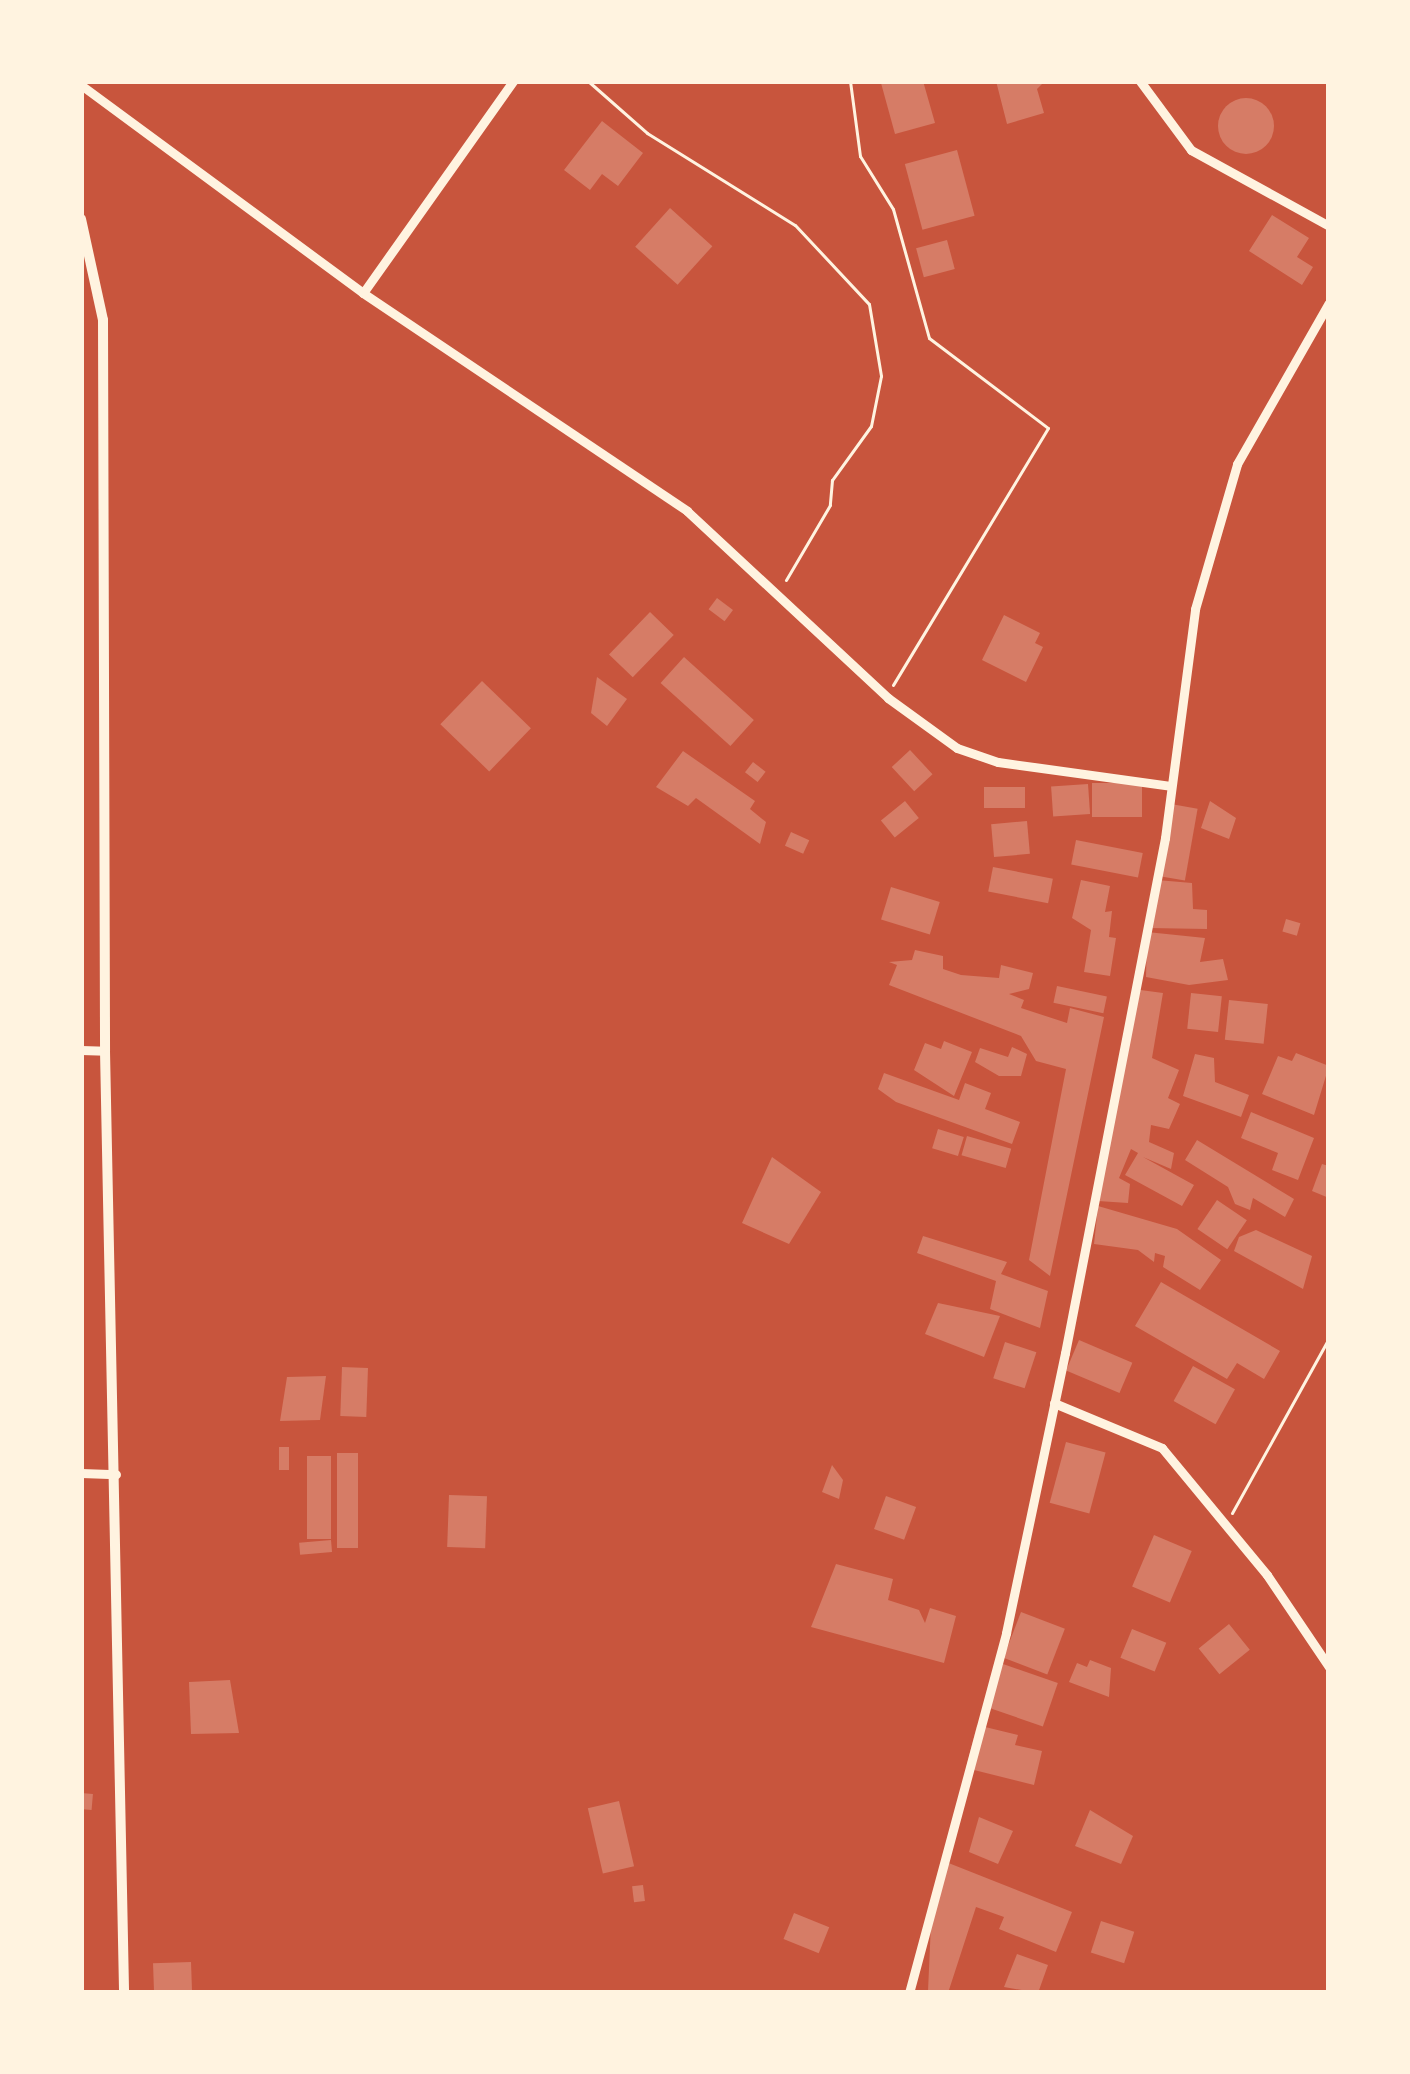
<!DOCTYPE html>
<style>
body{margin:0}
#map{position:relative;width:1410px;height:2074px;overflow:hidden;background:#c8553d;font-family:"PT Serif",serif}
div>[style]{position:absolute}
.building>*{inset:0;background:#d67c66;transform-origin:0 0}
.round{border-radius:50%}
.path>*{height:3px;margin:-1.5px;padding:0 1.5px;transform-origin:1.5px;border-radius:1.5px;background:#fff3e0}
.minor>*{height:9px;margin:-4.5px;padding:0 4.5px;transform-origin:4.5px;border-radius:4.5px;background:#fff3e0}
.tertiary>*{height:10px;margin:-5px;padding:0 5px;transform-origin:5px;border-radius:5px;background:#fff3e0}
span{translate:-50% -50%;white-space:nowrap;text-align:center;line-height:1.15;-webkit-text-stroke:12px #fff3e0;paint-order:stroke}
.frame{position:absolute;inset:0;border:84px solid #fff3e0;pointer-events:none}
</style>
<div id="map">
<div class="building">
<i style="clip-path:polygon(888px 81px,923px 81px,935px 123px,895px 134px,881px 83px)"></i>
<i style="clip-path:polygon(996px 81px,1045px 81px,1037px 89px,1044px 113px,1007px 124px)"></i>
<i class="round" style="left:1218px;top:98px;width:56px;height:56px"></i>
<i style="clip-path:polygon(602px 121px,643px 153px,618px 186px,602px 174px,590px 190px,564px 170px)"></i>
<i style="left:957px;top:150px;width:68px;height:54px;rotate:75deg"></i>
<i style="left:670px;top:208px;width:57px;height:52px;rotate:42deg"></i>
<i style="clip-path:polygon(1272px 215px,1309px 238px,1297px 257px,1313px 267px,1302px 285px,1249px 251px)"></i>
<i style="left:947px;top:240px;width:30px;height:32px;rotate:75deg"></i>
<i style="left:717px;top:598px;width:20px;height:14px;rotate:37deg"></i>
<i style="left:650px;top:612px;width:33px;height:59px;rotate:44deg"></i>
<i style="clip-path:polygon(1004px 615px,1040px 633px,1035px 643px,1043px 647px,1026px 682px,982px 660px)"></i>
<i style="left:684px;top:657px;width:94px;height:35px;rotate:42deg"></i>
<i style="clip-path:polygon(597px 677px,627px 699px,607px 726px,591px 713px)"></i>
<i style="left:482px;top:681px;width:68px;height:60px;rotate:44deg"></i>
<i style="left:910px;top:750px;width:33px;height:25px;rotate:47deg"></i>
<i style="clip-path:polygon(683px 751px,755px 801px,750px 809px,766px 822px,760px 844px,696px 798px,688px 806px,656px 787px)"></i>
<i style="left:753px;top:762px;width:16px;height:13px;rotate:38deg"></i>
<i style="left:1092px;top:783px;width:50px;height:34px"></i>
<i style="left:1088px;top:784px;width:30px;height:37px;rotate:86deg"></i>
<i style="left:1025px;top:787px;width:21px;height:41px;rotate:90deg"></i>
<i style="left:905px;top:801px;width:22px;height:31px;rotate:51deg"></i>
<i style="clip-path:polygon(1210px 801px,1236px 818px,1229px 839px,1201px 828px)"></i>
<i style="left:1171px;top:804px;width:27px;height:73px;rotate:10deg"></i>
<i style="left:1027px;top:821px;width:33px;height:36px;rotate:85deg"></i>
<i style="left:791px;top:832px;width:20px;height:15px;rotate:24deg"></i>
<i style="left:1076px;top:840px;width:68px;height:25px;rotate:11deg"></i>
<i style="left:993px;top:867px;width:61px;height:25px;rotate:11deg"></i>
<i style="clip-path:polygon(1081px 880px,1110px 886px,1105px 912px,1112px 911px,1109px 937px,1116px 938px,1110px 976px,1084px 972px,1091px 930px,1072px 918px)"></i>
<i style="clip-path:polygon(1157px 880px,1192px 883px,1193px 909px,1207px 910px,1207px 929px,1149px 928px)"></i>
<i style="left:891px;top:887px;width:51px;height:34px;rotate:17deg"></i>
<i style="left:1286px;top:919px;width:15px;height:13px;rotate:16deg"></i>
<i style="clip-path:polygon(1147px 932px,1205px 938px,1200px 962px,1223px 959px,1228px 980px,1189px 985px,1146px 977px)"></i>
<i style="clip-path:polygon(915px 950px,943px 956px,943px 969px,961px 975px,999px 978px,1001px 965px,1033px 973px,1029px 989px,1009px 994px,1024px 1000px,1021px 1008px,1067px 1023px,1070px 1008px,1104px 1017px,1050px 1276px,1029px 1260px,1066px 1069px,1036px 1061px,1021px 1036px,889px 985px,897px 965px,889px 962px,912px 960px)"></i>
<i style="left:1057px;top:986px;width:51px;height:17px;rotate:12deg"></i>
<i style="clip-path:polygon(1133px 989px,1163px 993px,1152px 1058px,1179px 1070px,1168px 1098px,1180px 1104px,1169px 1129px,1151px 1125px,1149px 1142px,1174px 1153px,1171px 1169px,1143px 1157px,1194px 1185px,1182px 1206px,1125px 1175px,1138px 1153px,1131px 1149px,1119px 1178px,1130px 1184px,1128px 1203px,1098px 1201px)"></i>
<i style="left:1191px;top:993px;width:31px;height:36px;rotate:6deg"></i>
<i style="left:1229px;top:1000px;width:39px;height:40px;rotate:6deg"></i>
<i style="clip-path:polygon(944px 1041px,972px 1052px,954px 1096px,914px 1070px,925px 1043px,941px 1049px)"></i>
<i style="clip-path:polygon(1012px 1047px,1027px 1054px,1021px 1076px,999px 1076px,975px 1062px,980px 1048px,1008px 1057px)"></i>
<i style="clip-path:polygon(1296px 1053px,1329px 1066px,1314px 1115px,1262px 1094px,1278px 1056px,1292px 1061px)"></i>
<i style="clip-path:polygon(1195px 1054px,1214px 1058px,1215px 1082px,1249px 1095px,1241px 1117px,1183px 1096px)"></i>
<i style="clip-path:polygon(884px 1073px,959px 1100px,965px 1083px,991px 1093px,985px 1109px,1020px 1122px,1012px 1144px,896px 1102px,878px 1089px)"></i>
<i style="clip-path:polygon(1251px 1112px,1314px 1138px,1298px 1180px,1272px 1170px,1278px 1153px,1241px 1138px)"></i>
<i style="left:938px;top:1129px;width:27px;height:20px;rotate:17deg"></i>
<i style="left:967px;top:1136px;width:46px;height:20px;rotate:16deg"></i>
<i style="clip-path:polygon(1197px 1140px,1294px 1199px,1285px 1217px,1253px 1198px,1250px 1210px,1235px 1204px,1228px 1187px,1185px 1160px)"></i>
<i style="clip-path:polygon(772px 1157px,821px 1192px,789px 1244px,742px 1223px)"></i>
<i style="clip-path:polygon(1322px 1164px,1329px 1166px,1329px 1198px,1312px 1191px)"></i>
<i style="left:1217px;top:1200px;width:36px;height:35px;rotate:34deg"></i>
<i style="clip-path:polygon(1098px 1206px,1177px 1229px,1221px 1260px,1200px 1290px,1163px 1267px,1165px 1256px,1155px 1253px,1154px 1262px,1138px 1250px,1094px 1244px)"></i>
<i style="clip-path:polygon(1256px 1230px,1312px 1256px,1303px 1289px,1234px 1251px,1239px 1237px)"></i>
<i style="clip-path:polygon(923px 1236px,1007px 1262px,1001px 1274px,1048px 1291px,1040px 1328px,990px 1309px,996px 1281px,917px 1253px)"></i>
<i style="clip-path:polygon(1161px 1282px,1280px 1351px,1264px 1379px,1237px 1363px,1227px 1379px,1135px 1326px)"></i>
<i style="clip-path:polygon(938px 1303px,1000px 1316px,984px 1357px,925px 1334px)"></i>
<i style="left:1079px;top:1340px;width:58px;height:33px;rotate:23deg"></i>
<i style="left:1005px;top:1342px;width:33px;height:38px;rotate:18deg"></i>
<i style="left:1193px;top:1366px;width:48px;height:40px;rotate:29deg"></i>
<i style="left:342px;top:1367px;width:26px;height:49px;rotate:2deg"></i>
<i style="clip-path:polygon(326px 1376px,320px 1420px,280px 1421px,287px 1377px)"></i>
<i style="left:1066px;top:1442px;width:41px;height:63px;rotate:15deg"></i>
<i style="left:289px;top:1447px;width:23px;height:10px;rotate:90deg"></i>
<i style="left:337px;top:1453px;width:21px;height:95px"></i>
<i style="left:307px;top:1456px;width:24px;height:83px"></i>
<i style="clip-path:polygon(832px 1465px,843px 1480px,839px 1499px,822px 1492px)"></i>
<i style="left:449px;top:1495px;width:38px;height:52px;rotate:2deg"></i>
<i style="left:886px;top:1496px;width:32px;height:35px;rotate:20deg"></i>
<i style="left:1154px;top:1535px;width:41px;height:56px;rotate:23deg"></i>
<i style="left:331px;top:1540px;width:12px;height:32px;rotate:85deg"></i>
<i style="clip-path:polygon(836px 1564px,893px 1579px,888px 1600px,919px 1610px,925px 1623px,930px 1608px,956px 1616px,944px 1663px,811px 1627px)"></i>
<i style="left:1021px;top:1612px;width:47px;height:49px;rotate:21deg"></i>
<i style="left:1229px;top:1624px;width:33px;height:39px;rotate:51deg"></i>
<i style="left:1132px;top:1629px;width:37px;height:31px;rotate:22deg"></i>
<i style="clip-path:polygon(1090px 1660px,1111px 1668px,1109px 1697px,1069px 1682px,1077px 1663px,1087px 1667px)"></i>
<i style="left:1003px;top:1664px;width:58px;height:46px;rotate:19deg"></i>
<i style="clip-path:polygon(230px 1680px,239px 1733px,191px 1734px,189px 1682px)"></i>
<i style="clip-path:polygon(977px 1725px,1018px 1735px,1015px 1745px,1042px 1751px,1034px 1785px,966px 1768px)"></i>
<i style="left:81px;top:1793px;width:12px;height:16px;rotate:5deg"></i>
<i style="left:619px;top:1801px;width:67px;height:32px;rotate:77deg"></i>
<i style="clip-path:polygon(1090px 1810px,1133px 1836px,1121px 1864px,1075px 1846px)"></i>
<i style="clip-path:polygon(979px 1817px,1013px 1831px,998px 1864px,969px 1852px)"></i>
<i style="clip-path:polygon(946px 1862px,1072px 1912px,1056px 1952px,999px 1929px,1004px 1917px,976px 1907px,948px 1993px,928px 1991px,932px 1901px)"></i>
<i style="left:643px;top:1885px;width:16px;height:11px;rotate:83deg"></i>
<i style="left:794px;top:1913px;width:38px;height:28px;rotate:22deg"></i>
<i style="left:1101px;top:1921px;width:35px;height:33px;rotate:18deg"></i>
<i style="clip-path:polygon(1017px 1954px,1048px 1965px,1038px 1993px,1004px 1987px)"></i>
<i style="left:191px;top:1962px;width:31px;height:38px;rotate:88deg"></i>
</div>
<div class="path">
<i style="left:588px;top:81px;width:79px;rotate:41.4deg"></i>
<i style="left:647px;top:133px;width:174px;rotate:31.9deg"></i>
<i style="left:795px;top:225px;width:108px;rotate:46.9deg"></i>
<i style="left:869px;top:304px;width:73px;rotate:80.5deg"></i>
<i style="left:881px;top:376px;width:51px;rotate:101.3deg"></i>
<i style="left:871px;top:426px;width:67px;rotate:125.8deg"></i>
<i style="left:832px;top:480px;width:25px;rotate:95deg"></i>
<i style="left:830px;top:505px;width:87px;rotate:120.4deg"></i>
<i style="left:850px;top:81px;width:76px;rotate:82.4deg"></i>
<i style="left:860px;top:156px;width:62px;rotate:58.1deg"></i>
<i style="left:893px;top:209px;width:134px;rotate:74.4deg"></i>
<i style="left:929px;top:338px;width:149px;rotate:37.1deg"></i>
<i style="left:1048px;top:428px;width:300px;rotate:121.1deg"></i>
<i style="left:1232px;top:1513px;width:200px;rotate:-61deg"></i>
</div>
<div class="minor">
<i style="left:1140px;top:81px;width:86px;rotate:53.5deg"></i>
<i style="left:1191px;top:150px;width:158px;rotate:28.8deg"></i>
<i style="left:81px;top:85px;width:350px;rotate:36.4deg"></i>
<i style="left:363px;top:293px;width:391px;rotate:33.9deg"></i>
<i style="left:687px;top:511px;width:275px;rotate:42.9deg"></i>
<i style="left:888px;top:698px;width:85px;rotate:35.9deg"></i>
<i style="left:957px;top:748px;width:43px;rotate:18.9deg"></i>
<i style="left:998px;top:762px;width:174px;rotate:7.9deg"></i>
<i style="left:363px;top:293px;width:260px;rotate:-54.7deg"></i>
<i style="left:81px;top:1050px;width:24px;rotate:2deg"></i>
<i style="left:1054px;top:1403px;width:117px;rotate:22.6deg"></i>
<i style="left:1162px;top:1448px;width:165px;rotate:50.4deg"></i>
<i style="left:1267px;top:1575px;width:111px;rotate:56deg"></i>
<i style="left:81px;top:1473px;width:35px;rotate:2deg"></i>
<i style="left:909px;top:1993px;width:373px;rotate:-74.9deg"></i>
<i style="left:1006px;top:1633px;width:286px;rotate:-78.1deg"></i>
<i style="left:1065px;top:1353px;width:525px;rotate:-79.01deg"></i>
<i style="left:1165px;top:838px;width:231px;rotate:-82.5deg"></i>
<i style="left:1195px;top:609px;width:151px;rotate:-73.8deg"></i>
<i style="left:1237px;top:464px;width:185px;rotate:-60.3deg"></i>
</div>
<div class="tertiary">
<i style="left:81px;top:219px;width:103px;rotate:77.7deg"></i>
<i style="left:103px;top:320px;width:731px;rotate:89.84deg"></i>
<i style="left:105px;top:1051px;width:942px;rotate:88.84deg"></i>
</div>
<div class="frame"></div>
</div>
